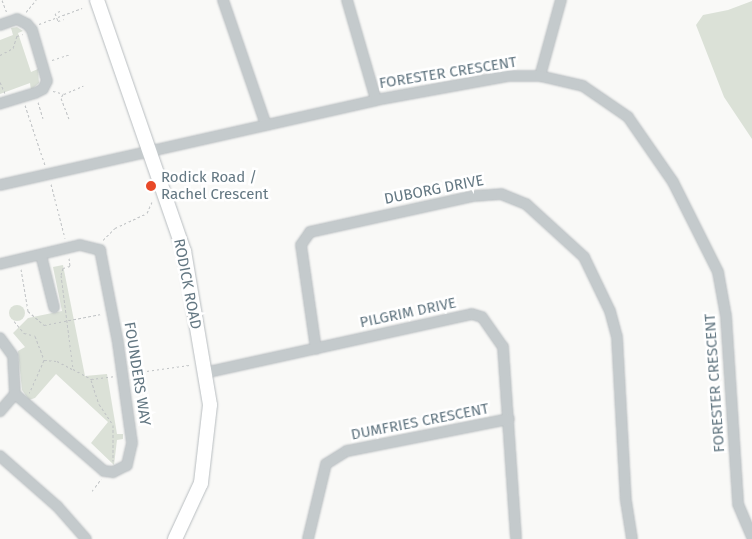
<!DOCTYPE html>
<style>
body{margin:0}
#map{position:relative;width:752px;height:539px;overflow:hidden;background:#f9f9f7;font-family:"Fira Sans",sans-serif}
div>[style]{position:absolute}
.green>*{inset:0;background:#dbe1d7}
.round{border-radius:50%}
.path>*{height:1px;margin-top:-0.5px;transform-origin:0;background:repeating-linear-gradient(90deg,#c0c3c5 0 2.5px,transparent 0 5px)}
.roads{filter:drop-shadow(0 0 1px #b8bdc0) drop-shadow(0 0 1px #b8bdc0)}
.minor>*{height:10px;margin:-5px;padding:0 5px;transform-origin:5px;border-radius:5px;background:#c4cacc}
.major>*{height:14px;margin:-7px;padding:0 7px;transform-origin:7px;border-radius:7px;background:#fff}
.dots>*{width:14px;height:14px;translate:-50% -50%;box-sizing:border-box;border:2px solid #fff;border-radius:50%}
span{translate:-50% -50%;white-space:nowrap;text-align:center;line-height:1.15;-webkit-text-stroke:5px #fff;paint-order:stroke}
.street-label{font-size:15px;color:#637782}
.poi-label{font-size:15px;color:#637782}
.left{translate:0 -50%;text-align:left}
</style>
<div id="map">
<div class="green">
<i style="clip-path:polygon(752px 1px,752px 139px,724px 97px,696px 25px,703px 15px,728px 10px)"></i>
<i style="clip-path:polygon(17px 27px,23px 31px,18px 33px,31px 72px,38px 69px,39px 83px,31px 90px,30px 83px,0 94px,0 40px,13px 35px,11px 28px)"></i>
<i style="clip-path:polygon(63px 265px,85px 376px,107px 374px,117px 434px,123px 434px,123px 439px,117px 440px,114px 465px,91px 443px,108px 422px,56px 374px,35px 398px,29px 400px,22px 390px,18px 351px,25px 347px,13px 333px,28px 318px,62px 311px,53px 267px)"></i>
<i class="round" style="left:9px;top:305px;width:16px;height:16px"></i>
</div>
<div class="path">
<i style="left:2px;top:0;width:14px;rotate:69deg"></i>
<i style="left:60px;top:11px;width:5px;rotate:158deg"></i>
<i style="left:55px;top:13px;width:9px;rotate:69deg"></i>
<i style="left:58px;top:21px;width:6px;rotate:-18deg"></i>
<i style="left:26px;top:12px;width:16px;rotate:-50deg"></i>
<i style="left:39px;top:24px;width:46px;rotate:-20.4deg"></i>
<i style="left:0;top:55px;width:15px;rotate:-28deg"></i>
<i style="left:13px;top:48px;width:13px;rotate:-72deg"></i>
<i style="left:17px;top:36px;width:6px;rotate:-18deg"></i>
<i style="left:52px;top:60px;width:19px;rotate:-18deg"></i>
<i style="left:0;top:82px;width:12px;rotate:66deg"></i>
<i style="left:53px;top:91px;width:11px;rotate:15deg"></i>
<i style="left:64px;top:94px;width:21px;rotate:-23deg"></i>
<i style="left:63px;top:94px;width:4px;rotate:117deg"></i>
<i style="left:61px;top:98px;width:22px;rotate:69deg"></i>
<i style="left:38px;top:102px;width:17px;rotate:73deg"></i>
<i style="left:25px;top:105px;width:63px;rotate:71.6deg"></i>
<i style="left:51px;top:184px;width:56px;rotate:75.5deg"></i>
<i style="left:103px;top:240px;width:17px;rotate:-45deg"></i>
<i style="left:115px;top:228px;width:35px;rotate:-25deg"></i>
<i style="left:147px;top:213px;width:12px;rotate:-66deg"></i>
<i style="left:69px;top:258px;width:8px;rotate:83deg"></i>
<i style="left:70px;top:266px;width:7px;rotate:164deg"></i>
<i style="left:63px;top:268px;width:7px;rotate:106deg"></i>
<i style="left:61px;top:275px;width:95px;rotate:82.7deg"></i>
<i style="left:73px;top:369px;width:21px;rotate:29deg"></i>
<i style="left:91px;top:379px;width:23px;rotate:-7deg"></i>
<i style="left:21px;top:269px;width:43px;rotate:80.5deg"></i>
<i style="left:28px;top:311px;width:21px;rotate:41deg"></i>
<i style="left:44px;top:325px;width:58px;rotate:-10.9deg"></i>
<i style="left:14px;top:321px;width:16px;rotate:50deg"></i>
<i style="left:24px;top:333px;width:11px;rotate:15deg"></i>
<i style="left:35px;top:336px;width:26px;rotate:69deg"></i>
<i style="left:44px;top:360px;width:36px;rotate:114deg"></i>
<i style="left:44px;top:360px;width:13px;rotate:4deg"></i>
<i style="left:57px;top:361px;width:17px;rotate:28deg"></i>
<i style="left:132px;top:373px;width:58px;rotate:-8deg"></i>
<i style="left:91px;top:380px;width:25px;rotate:72deg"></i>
<i style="left:99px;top:404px;width:25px;rotate:56deg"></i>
<i style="left:113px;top:425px;width:36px;rotate:90deg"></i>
<i style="left:92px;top:491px;width:15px;rotate:-53deg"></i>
</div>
<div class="roads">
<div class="minor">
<i style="left:223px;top:0;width:132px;rotate:71deg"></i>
<i style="left:347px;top:0;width:104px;rotate:73.8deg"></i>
<i style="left:0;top:25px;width:18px;rotate:-19deg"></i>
<i style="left:17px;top:19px;width:11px;rotate:27deg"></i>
<i style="left:27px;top:24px;width:8px;rotate:50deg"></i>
<i style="left:32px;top:30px;width:53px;rotate:73.6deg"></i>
<i style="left:47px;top:81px;width:9px;rotate:117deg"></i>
<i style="left:43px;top:89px;width:9px;rotate:153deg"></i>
<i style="left:35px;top:93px;width:37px;rotate:163deg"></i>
<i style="left:540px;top:76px;width:79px;rotate:-74.6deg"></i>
<i style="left:0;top:185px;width:385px;rotate:-12.7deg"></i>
<i style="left:376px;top:100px;width:134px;rotate:-10.3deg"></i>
<i style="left:508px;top:76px;width:32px"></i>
<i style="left:540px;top:76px;width:44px;rotate:13.1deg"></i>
<i style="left:583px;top:86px;width:55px;rotate:34.6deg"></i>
<i style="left:628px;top:117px;width:79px;rotate:55.3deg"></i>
<i style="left:673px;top:182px;width:101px;rotate:63.4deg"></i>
<i style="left:718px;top:272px;width:45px;rotate:79.7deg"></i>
<i style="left:726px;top:316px;width:188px;rotate:86.3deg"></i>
<i style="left:738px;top:504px;width:36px;rotate:67deg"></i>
<i style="left:41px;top:255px;width:54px;rotate:76deg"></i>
<i style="left:0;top:264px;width:82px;rotate:-13.4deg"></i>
<i style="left:80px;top:245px;width:21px;rotate:14deg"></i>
<i style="left:100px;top:250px;width:95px;rotate:79deg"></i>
<i style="left:118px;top:343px;width:101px;rotate:82deg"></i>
<i style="left:132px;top:443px;width:23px;rotate:103deg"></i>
<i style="left:127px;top:465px;width:16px;rotate:153deg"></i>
<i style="left:113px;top:472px;width:9px;rotate:-174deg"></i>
<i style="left:104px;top:471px;width:118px;rotate:-139.1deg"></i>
<i style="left:0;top:338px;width:22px;rotate:54deg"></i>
<i style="left:13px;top:356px;width:38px;rotate:87deg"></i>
<i style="left:15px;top:394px;width:23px;rotate:131deg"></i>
<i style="left:316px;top:349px;width:105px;rotate:-98.2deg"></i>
<i style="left:301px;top:245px;width:16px;rotate:-55deg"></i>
<i style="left:310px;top:232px;width:168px;rotate:-12.4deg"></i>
<i style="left:474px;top:196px;width:27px;rotate:-4deg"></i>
<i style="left:501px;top:194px;width:27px;rotate:22deg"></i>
<i style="left:526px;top:204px;width:79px;rotate:42.4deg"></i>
<i style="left:584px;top:257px;width:60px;rotate:64.3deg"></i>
<i style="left:610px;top:311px;width:27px;rotate:75deg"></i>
<i style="left:617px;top:337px;width:164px;rotate:86.9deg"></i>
<i style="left:626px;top:501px;width:38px;rotate:81deg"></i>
<i style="left:204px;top:373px;width:274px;rotate:-12.4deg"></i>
<i style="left:472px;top:314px;width:10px;rotate:17deg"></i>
<i style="left:482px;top:317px;width:37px;rotate:55deg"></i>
<i style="left:503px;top:347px;width:192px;rotate:86.1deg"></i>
<i style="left:0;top:456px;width:76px;rotate:41.3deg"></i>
<i style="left:57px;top:506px;width:44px;rotate:48.7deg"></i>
<i style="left:308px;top:539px;width:77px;rotate:-76.5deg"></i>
<i style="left:326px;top:464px;width:25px;rotate:-32deg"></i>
<i style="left:347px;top:451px;width:165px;rotate:-11.2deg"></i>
</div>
<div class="major">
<i style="left:97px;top:0;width:266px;rotate:70.9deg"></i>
<i style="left:184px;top:251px;width:156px;rotate:80.4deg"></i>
<i style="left:210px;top:405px;width:79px;rotate:96.6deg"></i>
<i style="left:201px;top:483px;width:62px;rotate:114.9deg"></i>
</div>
</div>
<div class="dots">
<i style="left:151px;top:186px;background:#e84928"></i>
</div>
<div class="street-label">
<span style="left:448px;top:73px;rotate:-9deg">FORESTER CRESCENT</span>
<span style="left:434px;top:190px;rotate:-11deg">DUBORG DRIVE</span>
<span style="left:187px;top:284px;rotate:79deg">RODICK ROAD</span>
<span style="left:408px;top:313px;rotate:-12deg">PILGRIM DRIVE</span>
<span style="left:137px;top:374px;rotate:81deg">FOUNDERS WAY</span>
<span style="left:715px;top:383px;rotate:-94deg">FORESTER CRESCENT</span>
<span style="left:420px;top:422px;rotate:-11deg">DUMFRIES CRESCENT</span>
</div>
<div class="poi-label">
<span class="left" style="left:161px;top:186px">Rodick Road /<br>Rachel Crescent</span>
</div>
</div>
